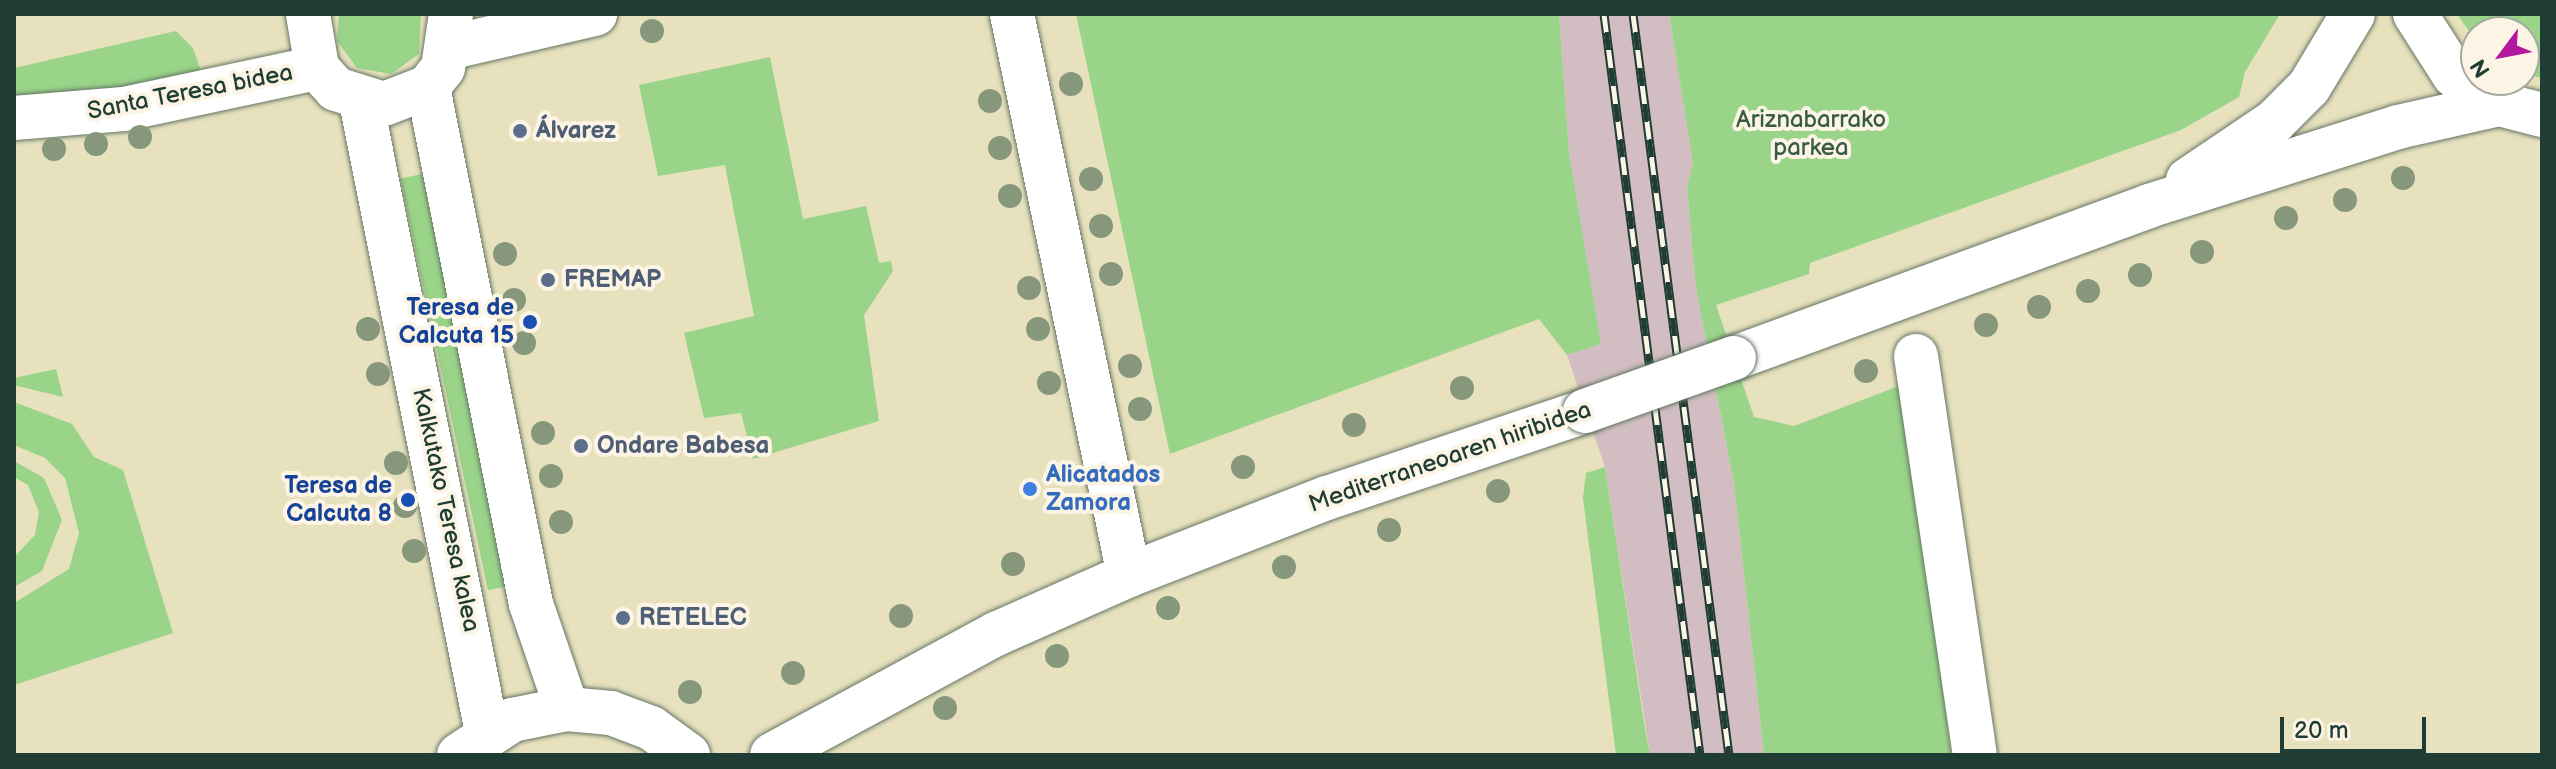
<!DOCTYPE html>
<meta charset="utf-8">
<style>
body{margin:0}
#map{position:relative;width:2556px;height:769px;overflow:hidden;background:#e7e1be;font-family:"Balsamiq Sans",sans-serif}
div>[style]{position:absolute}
.industrial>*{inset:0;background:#d2bec2}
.green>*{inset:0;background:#99d488;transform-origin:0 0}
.roads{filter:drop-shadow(0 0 2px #657664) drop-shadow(0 0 2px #657664)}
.minor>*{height:44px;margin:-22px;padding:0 22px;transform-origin:22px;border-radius:22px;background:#fff}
.rail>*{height:9px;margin-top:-4.5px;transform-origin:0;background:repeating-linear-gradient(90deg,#fcf5e5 0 18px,#1f3d34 0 36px);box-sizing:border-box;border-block:2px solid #1f3d34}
.bridges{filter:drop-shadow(0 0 2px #657664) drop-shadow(0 0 2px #657664)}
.minor-bridge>*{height:44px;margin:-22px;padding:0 22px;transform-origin:22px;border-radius:22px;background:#fff}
.trees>*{width:24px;height:24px;margin:-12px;border-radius:50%;background:#86977b}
.dots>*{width:22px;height:22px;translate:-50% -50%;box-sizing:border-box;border:4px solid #fcf5e5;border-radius:50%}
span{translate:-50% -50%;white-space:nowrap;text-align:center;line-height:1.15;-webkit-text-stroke:8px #fcf5e5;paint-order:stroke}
.street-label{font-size:24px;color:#1f3d34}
.park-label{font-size:24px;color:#375b45}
.service-label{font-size:24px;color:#4e5e75;font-weight:700}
.left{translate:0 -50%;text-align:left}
.transit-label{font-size:24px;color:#164399;font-weight:700}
.right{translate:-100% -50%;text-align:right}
.shop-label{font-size:24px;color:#366cbe;font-weight:700}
.frame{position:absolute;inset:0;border:16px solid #1f3d34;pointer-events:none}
.north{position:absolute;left:2460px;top:16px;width:80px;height:80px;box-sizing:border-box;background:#fcf5e5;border:2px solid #a4ab9e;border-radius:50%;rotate:238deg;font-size:22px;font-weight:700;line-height:32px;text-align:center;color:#1f3d34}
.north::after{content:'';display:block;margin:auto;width:28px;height:36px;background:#b5179e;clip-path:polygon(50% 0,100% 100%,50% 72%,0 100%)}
.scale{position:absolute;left:2280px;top:717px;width:146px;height:36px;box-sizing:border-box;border:4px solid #1f3d34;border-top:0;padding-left:10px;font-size:24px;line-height:28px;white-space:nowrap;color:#1f3d34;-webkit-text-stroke:6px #fcf5e5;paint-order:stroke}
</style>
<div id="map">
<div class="industrial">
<i style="clip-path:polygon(1559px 14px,1669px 14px,1693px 163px,1687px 187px,1696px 288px,1734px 483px,1764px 755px,1650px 755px,1605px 467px,1567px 355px,1600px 344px,1569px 153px)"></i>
</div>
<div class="green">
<i style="clip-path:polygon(339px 14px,421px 14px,419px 54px,391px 74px,357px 68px,337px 41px)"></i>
<i style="clip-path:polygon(1076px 14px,1559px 14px,1569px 153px,1601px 344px,1567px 355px,1539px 319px,1170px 454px)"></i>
<i style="clip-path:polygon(1669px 14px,2280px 14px,2245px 72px,2239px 97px,2181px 130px,1810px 263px,1809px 274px,1716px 305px,1754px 417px,1794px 426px,1904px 384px,1951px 755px,1764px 755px,1734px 483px,1696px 288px,1687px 187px,1693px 163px)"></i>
<i style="clip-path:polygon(2457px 14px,2542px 14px,2542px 78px,2524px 74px,2524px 32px,2476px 32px,2476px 41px)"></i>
<i style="clip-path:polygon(176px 31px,193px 48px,203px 77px,14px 106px,14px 68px)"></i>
<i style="clip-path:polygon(770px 57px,803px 219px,866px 206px,879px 263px,891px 261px,893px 271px,864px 315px,879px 421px,753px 459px,741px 413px,704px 418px,684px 333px,754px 316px,725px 165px,658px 176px,639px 85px)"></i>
<i style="left:422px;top:174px;width:421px;height:22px;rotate:78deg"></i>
<i style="clip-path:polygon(56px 369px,63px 397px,14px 385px,14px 378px)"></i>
<i style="clip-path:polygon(14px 402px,72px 424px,94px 457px,123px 470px,173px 633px,14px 685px,14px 603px,69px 569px,79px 533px,65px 478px,45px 458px,14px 445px)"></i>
<i style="clip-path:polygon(14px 461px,44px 478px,62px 520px,42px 571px,14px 587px,14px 557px,35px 535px,39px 512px,28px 485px,14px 477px)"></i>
<i style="clip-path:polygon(1605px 467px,1644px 723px,1650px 755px,1616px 755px,1583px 498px,1586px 473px)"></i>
</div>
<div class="roads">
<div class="minor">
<i style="left:308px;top:14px;width:55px;rotate:80.5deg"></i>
<i style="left:317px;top:68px;width:28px;rotate:48deg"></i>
<i style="left:336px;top:89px;width:50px;rotate:17.4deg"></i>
<i style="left:384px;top:104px;width:47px;rotate:-21.1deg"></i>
<i style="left:428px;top:87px;width:24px;rotate:-52deg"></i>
<i style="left:443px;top:68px;width:55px;rotate:-81.6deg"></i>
<i style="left:1012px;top:14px;width:573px;rotate:78.22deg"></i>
<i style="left:2415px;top:14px;width:72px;rotate:57.4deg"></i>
<i style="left:2454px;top:75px;width:54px;rotate:32.8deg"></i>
<i style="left:2499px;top:104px;width:44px;rotate:14.3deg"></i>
<i style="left:452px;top:47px;width:147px;rotate:-13deg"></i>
<i style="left:428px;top:87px;width:527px;rotate:78.73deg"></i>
<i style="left:531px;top:604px;width:111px;rotate:71.1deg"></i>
<i style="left:361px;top:101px;width:643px;rotate:78.71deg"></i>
<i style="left:14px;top:118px;width:110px;rotate:-4.7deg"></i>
<i style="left:124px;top:109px;width:197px;rotate:-12deg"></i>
<i style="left:2188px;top:180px;width:105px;rotate:-34.1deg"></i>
<i style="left:2275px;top:121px;width:48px;rotate:-45deg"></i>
<i style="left:2309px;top:87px;width:85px;rotate:-58.9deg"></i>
<i style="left:1916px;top:356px;width:403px;rotate:81.6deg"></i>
<i style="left:1734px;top:358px;width:442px;rotate:-20.1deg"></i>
<i style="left:2149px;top:206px;width:261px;rotate:-17.6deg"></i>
<i style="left:2398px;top:127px;width:104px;rotate:-12.8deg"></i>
<i style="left:459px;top:755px;width:64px;rotate:-33.4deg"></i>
<i style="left:512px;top:720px;width:56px;rotate:-11.3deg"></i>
<i style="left:567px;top:709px;width:44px;rotate:5.2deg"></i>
<i style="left:611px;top:713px;width:43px;rotate:20.6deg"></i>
<i style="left:651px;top:728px;width:46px;rotate:36.1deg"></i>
<i style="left:772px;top:755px;width:255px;rotate:-28.4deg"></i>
<i style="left:996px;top:634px;width:145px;rotate:-23.9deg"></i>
<i style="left:1129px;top:575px;width:212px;rotate:-21.3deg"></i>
<i style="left:1327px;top:498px;width:272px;rotate:-18.6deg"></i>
</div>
</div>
<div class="rail">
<i style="left:1604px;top:14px;width:747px;rotate:82.62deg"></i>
<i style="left:1633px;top:14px;width:747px;rotate:82.62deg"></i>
</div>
<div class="bridges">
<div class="minor-bridge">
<i style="left:1585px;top:411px;width:158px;rotate:-19.6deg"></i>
</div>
</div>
<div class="trees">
<i style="left:652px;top:31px"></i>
<i style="left:1071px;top:84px"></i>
<i style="left:990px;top:101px"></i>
<i style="left:140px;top:137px"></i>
<i style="left:96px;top:144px"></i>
<i style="left:1000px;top:148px"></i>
<i style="left:54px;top:149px"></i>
<i style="left:2403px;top:178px"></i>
<i style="left:1091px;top:179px"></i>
<i style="left:1010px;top:196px"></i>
<i style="left:2345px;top:200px"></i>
<i style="left:2286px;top:218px"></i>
<i style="left:1101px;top:226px"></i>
<i style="left:2202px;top:252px"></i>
<i style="left:505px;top:254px"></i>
<i style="left:1111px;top:274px"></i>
<i style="left:2140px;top:275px"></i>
<i style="left:1029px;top:288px"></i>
<i style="left:2088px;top:291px"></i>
<i style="left:514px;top:300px"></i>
<i style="left:2039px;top:307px"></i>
<i style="left:1986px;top:325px"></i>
<i style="left:368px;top:329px"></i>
<i style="left:1038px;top:329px"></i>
<i style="left:524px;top:343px"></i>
<i style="left:1130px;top:366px"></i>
<i style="left:1866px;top:371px"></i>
<i style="left:378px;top:374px"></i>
<i style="left:1049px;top:383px"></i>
<i style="left:1462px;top:388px"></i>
<i style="left:1140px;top:409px"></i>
<i style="left:1354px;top:425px"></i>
<i style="left:543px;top:433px"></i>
<i style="left:396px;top:463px"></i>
<i style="left:1243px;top:467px"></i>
<i style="left:551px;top:476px"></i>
<i style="left:1498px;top:491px"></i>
<i style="left:405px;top:506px"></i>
<i style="left:561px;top:522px"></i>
<i style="left:1389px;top:530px"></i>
<i style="left:414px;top:551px"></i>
<i style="left:1013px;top:564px"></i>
<i style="left:1284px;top:567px"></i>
<i style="left:1168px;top:608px"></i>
<i style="left:901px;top:616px"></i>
<i style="left:1057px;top:656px"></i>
<i style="left:793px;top:673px"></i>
<i style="left:690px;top:692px"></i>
<i style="left:945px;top:708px"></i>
</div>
<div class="dots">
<i style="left:520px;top:131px;background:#5c6f8a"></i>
<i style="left:548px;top:280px;background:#5c6f8a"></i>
<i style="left:530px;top:322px;background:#1a4fb4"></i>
<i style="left:581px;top:446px;background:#5c6f8a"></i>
<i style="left:1030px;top:489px;background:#3f7fe0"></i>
<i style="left:408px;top:500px;background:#1a4fb4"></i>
<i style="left:623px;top:618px;background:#5c6f8a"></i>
</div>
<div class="street-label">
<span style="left:190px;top:92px;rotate:-11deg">Santa Teresa bidea</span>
<span style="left:1450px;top:457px;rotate:-19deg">Mediterraneoaren hiribidea</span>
<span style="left:446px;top:510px;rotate:78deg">Kalkutako Teresa kalea</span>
</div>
<div class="park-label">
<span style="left:1811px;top:134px">Ariznabarrako<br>parkea</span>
</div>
<div class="service-label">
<span class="left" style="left:536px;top:131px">Álvarez</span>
<span class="left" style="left:564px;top:280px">FREMAP</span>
<span class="left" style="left:597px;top:446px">Ondare Babesa</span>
<span class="left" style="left:639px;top:618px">RETELEC</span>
</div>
<div class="transit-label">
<span class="right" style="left:514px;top:322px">Teresa de<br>Calcuta 15</span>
<span class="right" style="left:392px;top:500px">Teresa de<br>Calcuta 8</span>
</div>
<div class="shop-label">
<span class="left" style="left:1046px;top:489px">Alicatados<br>Zamora</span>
</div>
<div class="frame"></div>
<div class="north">N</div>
<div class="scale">20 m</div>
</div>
